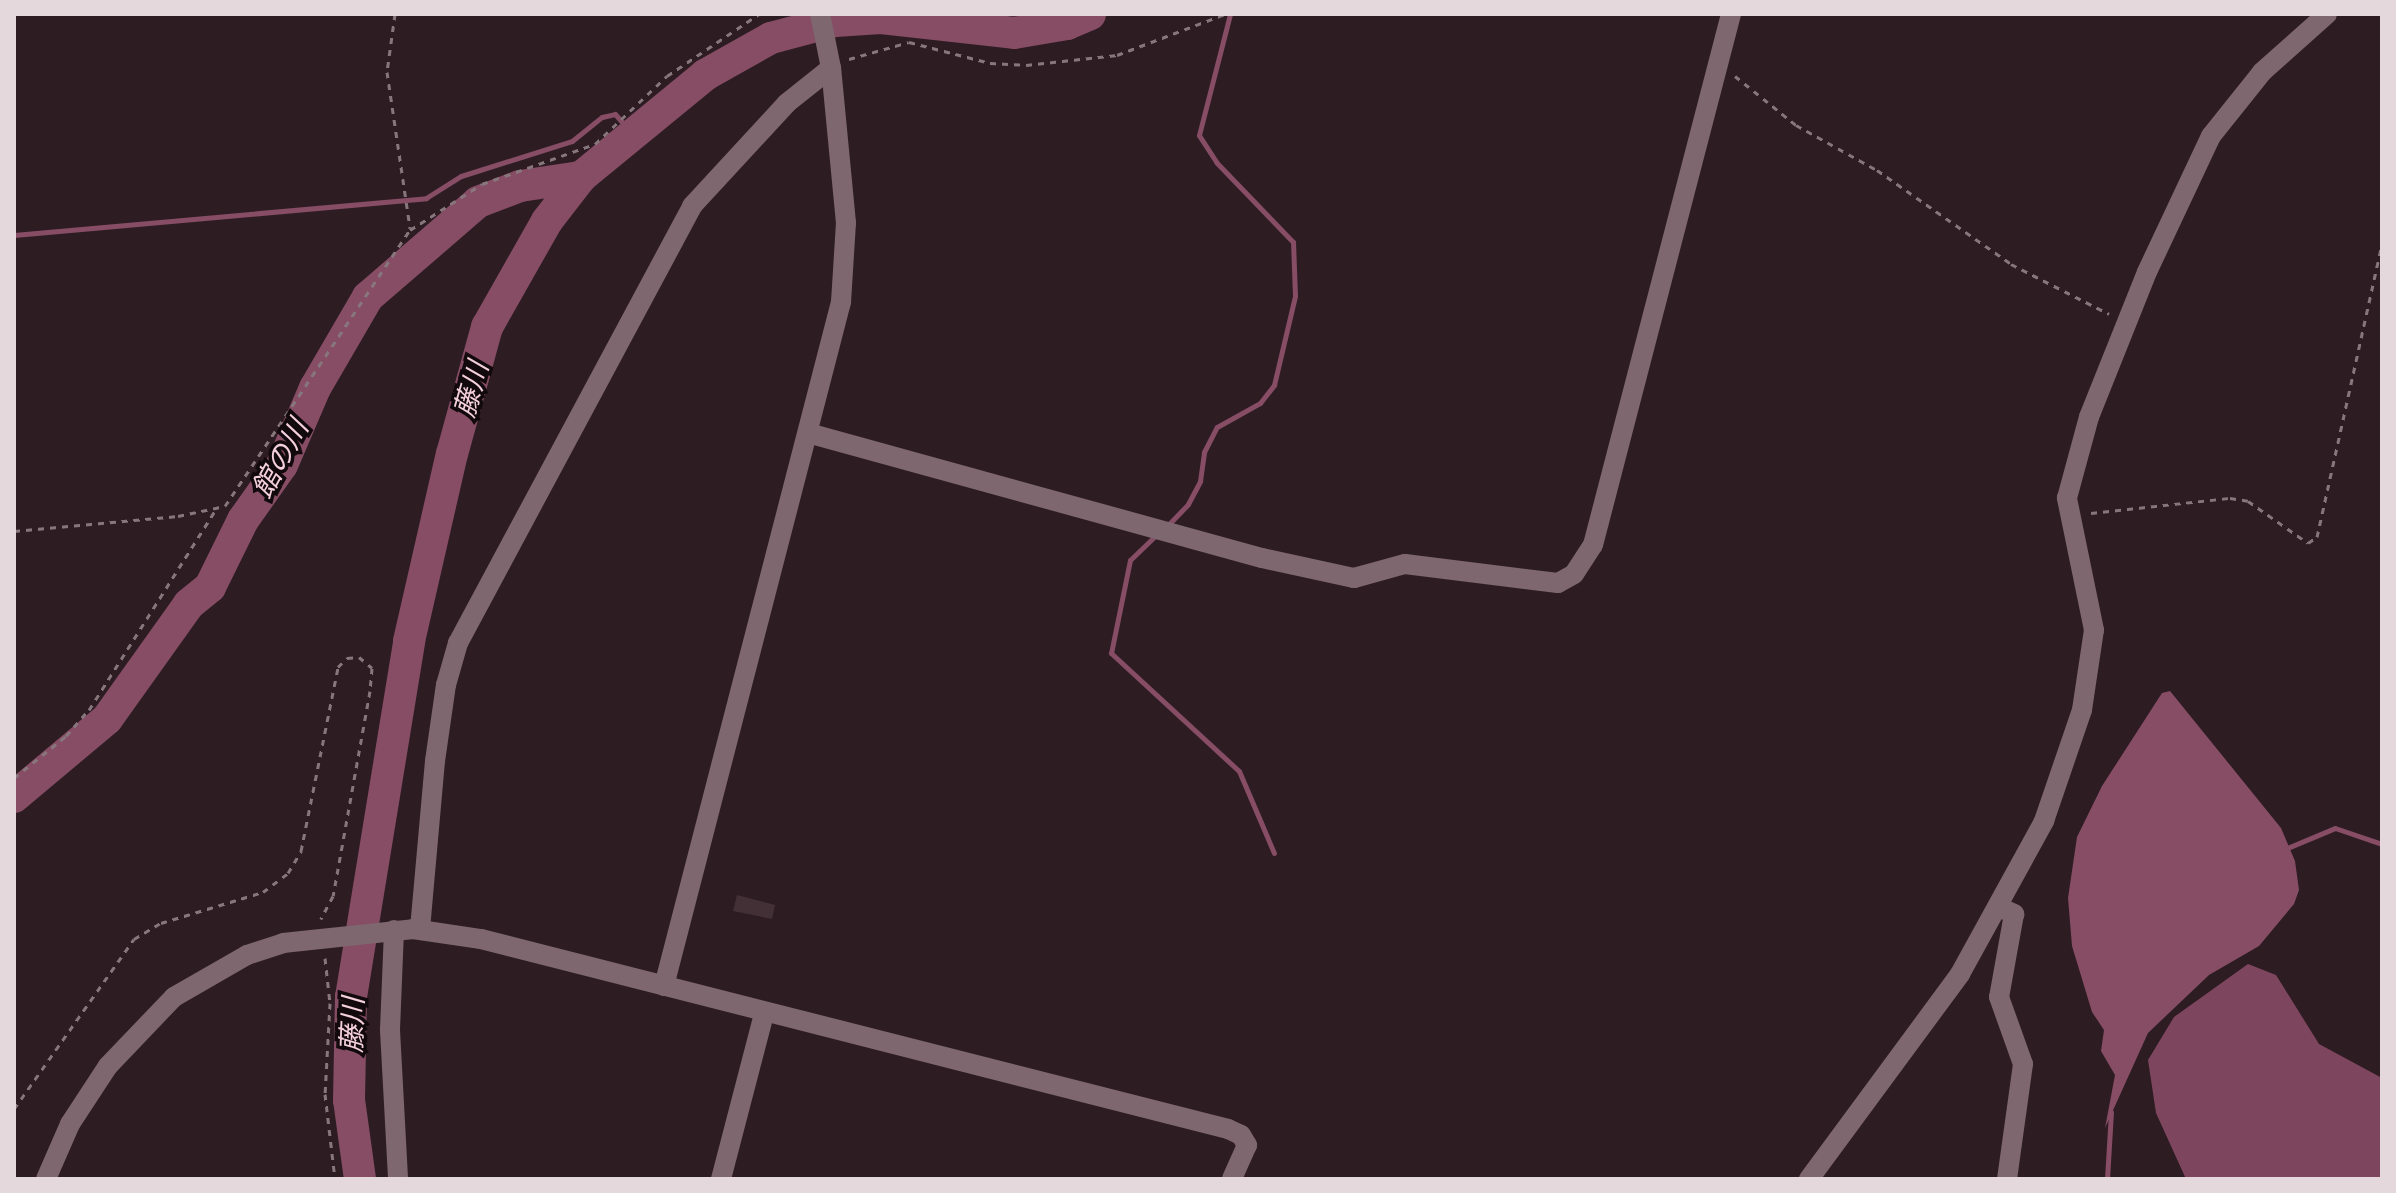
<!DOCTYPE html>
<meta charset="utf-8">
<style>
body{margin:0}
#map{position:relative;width:2396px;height:1193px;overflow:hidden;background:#2e1c23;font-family:Manrope,"Noto Sans JP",sans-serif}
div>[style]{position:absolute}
.forest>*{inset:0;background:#7e465e}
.water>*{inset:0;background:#864d64}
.stream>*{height:5px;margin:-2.5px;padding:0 2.5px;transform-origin:2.5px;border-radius:2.5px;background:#864d64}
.river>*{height:32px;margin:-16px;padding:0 16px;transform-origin:16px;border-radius:16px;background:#864d64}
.building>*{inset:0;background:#433037}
.path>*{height:3px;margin-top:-1.5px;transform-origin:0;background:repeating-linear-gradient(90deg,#87777d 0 6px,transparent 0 12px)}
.minor>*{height:20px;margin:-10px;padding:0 10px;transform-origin:10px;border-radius:10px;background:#7e676f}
span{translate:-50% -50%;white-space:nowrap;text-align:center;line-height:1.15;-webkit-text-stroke:7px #11090c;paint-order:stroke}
.water-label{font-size:28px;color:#f4cfdc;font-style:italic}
.frame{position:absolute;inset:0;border:16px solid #e5d8dd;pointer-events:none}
</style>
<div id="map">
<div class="forest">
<i style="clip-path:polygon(2248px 964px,2276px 975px,2319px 1044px,2382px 1078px,2382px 1179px,2186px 1179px,2156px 1113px,2148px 1060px,2174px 1017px)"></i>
</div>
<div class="water">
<i style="clip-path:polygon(2170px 691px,2281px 828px,2295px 861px,2299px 890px,2294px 904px,2259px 946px,2209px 975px,2148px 1033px,2105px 1128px,2115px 1075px,2101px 1051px,2104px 1030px,2092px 1012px,2072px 946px,2068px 898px,2077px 837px,2102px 786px,2162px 693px)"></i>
</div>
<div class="stream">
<i style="left:14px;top:235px;width:414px;rotate:-5.1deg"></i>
<i style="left:426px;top:198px;width:41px;rotate:-32.2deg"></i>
<i style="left:461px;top:176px;width:116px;rotate:-17.5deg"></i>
<i style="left:572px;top:141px;width:38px;rotate:-39deg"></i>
<i style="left:602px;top:117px;width:13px;rotate:-13deg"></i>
<i style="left:615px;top:114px;width:28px;rotate:49deg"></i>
<i style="left:1167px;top:526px;width:30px;rotate:-46deg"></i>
<i style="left:1188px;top:504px;width:26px;rotate:-62deg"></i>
<i style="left:1200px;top:481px;width:29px;rotate:-82deg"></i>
<i style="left:1204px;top:452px;width:28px;rotate:-63deg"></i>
<i style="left:1217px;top:427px;width:49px;rotate:-29.2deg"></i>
<i style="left:1260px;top:403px;width:23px;rotate:-52deg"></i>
<i style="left:1274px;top:385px;width:91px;rotate:-76.7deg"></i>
<i style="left:1295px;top:296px;width:54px;rotate:-92.1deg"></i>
<i style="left:1293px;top:242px;width:110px;rotate:-133.9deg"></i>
<i style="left:1217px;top:163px;width:33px;rotate:-123deg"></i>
<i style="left:1199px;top:135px;width:125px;rotate:-75.6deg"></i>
<i style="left:1156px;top:535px;width:36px;rotate:136deg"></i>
<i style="left:1130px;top:560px;width:95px;rotate:101.5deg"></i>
<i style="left:1111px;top:653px;width:174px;rotate:42.7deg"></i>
<i style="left:1239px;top:771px;width:89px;rotate:66.9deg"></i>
<i style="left:2285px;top:849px;width:54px;rotate:-22.8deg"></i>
<i style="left:2335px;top:828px;width:50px;rotate:18.8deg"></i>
<i style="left:2107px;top:1179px;width:67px;rotate:-86.6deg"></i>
</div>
<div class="river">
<i style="left:14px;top:797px;width:121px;rotate:-40deg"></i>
<i style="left:107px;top:719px;width:141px;rotate:-54.5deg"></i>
<i style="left:189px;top:604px;width:27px;rotate:-39deg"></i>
<i style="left:210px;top:587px;width:75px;rotate:-63.8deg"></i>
<i style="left:243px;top:520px;width:67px;rotate:-54.7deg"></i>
<i style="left:282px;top:465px;width:84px;rotate:-66.8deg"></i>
<i style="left:315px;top:388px;width:105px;rotate:-59.8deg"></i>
<i style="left:368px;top:297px;width:145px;rotate:-40.8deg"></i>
<i style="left:478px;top:202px;width:45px;rotate:-20.9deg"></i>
<i style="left:520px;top:186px;width:62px;rotate:-8.4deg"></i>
<i style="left:360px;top:1179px;width:80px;rotate:-97.9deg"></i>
<i style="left:349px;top:1100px;width:103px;rotate:-88.9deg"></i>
<i style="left:351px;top:997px;width:361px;rotate:-80.7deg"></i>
<i style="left:409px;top:641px;width:192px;rotate:-77.1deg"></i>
<i style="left:452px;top:454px;width:132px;rotate:-74.6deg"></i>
<i style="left:487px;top:327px;width:122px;rotate:-60.5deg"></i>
<i style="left:547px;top:221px;width:56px;rotate:-52.3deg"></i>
<i style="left:581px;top:177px;width:161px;rotate:-39.4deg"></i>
<i style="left:705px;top:75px;width:76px;rotate:-29.3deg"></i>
<i style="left:771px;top:38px;width:66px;rotate:-14.9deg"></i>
<i style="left:835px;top:21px;width:46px;rotate:-3.7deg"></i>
<i style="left:881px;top:18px;width:134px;rotate:6.4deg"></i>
<i style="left:1014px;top:33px;width:54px;rotate:-9.6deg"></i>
<i style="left:1067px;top:24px;width:25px;rotate:-23deg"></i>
</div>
<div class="building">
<i style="clip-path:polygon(737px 895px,775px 905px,772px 919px,733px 911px)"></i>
</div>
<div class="path">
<i style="left:395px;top:14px;width:59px;rotate:97.9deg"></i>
<i style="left:387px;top:72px;width:158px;rotate:81.6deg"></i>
<i style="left:849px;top:59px;width:62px;rotate:-15.8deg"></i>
<i style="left:909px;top:42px;width:84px;rotate:14.5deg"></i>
<i style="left:990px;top:63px;width:36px;rotate:3deg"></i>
<i style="left:1026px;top:65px;width:92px;rotate:-6.3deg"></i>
<i style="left:1117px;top:55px;width:116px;rotate:-20.8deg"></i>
<i style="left:1735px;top:76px;width:78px;rotate:38.8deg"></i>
<i style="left:1796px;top:125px;width:93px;rotate:29.1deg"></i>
<i style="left:1877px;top:170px;width:164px;rotate:35deg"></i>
<i style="left:2011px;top:264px;width:110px;rotate:27deg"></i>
<i style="left:2091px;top:513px;width:140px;rotate:-6.2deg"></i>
<i style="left:2230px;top:498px;width:18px;rotate:9deg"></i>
<i style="left:2248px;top:501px;width:73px;rotate:35deg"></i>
<i style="left:2308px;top:543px;width:11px;rotate:-34deg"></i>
<i style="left:2317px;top:537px;width:301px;rotate:-77.5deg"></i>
<i style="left:14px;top:531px;width:165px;rotate:-5.2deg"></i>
<i style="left:178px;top:516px;width:48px;rotate:-12deg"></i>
<i style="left:225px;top:506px;width:332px;rotate:-56.2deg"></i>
<i style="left:410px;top:230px;width:85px;rotate:-32.6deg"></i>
<i style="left:482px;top:184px;width:120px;rotate:-19.5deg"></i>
<i style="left:595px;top:144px;width:99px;rotate:-43.4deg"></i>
<i style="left:667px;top:76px;width:111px;rotate:-34deg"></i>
<i style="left:14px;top:778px;width:67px;rotate:-38.9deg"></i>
<i style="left:66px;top:736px;width:35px;rotate:-49deg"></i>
<i style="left:89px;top:710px;width:238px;rotate:-57.7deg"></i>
<i style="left:325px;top:958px;width:45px;rotate:83.7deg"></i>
<i style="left:330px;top:1003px;width:91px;rotate:93.1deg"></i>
<i style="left:325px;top:1094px;width:86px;rotate:83.3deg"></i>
<i style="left:14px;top:1109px;width:208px;rotate:-54.8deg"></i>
<i style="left:134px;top:939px;width:31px;rotate:-31deg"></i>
<i style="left:161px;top:923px;width:107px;rotate:-16.9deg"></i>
<i style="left:263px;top:892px;width:31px;rotate:-37deg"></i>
<i style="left:288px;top:873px;width:26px;rotate:-59deg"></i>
<i style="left:301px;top:851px;width:188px;rotate:-78.6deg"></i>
<i style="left:338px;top:667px;width:13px;rotate:-45deg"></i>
<i style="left:347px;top:658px;width:12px;rotate:-5deg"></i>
<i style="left:359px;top:657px;width:17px;rotate:40deg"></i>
<i style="left:372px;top:668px;width:23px;rotate:95deg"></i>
<i style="left:370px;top:691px;width:208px;rotate:100.2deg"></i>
<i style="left:333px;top:896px;width:26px;rotate:118deg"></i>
</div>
<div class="minor">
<i style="left:808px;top:433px;width:471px;rotate:15.4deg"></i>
<i style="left:1262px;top:558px;width:94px;rotate:12.3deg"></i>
<i style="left:1354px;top:578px;width:53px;rotate:-15.4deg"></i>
<i style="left:1405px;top:564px;width:154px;rotate:7.1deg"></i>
<i style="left:1558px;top:583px;width:18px;rotate:-29deg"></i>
<i style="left:1574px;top:574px;width:35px;rotate:-57deg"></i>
<i style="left:1593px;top:545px;width:549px;rotate:-75.43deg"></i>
<i style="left:1999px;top:907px;width:17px;rotate:25deg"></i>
<i style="left:2014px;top:914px;width:84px;rotate:100.2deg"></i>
<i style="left:1999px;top:997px;width:71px;rotate:70.3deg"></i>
<i style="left:2023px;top:1064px;width:116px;rotate:97.9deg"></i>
<i style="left:420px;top:929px;width:169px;rotate:-84.9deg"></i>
<i style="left:435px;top:761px;width:77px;rotate:-81.8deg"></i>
<i style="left:446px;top:685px;width:44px;rotate:-74.1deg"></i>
<i style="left:458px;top:643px;width:496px;rotate:-61.8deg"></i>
<i style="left:692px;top:206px;width:140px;rotate:-47.3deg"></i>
<i style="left:787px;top:103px;width:56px;rotate:-38.5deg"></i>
<i style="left:831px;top:68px;width:55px;rotate:-101.5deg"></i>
<i style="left:394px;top:930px;width:100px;rotate:92.3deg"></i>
<i style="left:390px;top:1030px;width:149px;rotate:86.9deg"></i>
<i style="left:664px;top:986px;width:707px;rotate:-75.49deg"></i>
<i style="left:841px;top:302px;width:79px;rotate:-86.4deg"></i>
<i style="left:846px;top:223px;width:156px;rotate:-95.5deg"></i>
<i style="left:46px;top:1179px;width:60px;rotate:-66.4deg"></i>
<i style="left:70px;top:1124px;width:69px;rotate:-56.8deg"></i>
<i style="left:108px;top:1066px;width:95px;rotate:-46.3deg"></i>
<i style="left:174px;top:997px;width:84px;rotate:-29.9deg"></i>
<i style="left:247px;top:955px;width:38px;rotate:-18deg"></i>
<i style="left:283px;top:943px;width:131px;rotate:-6.1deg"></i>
<i style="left:413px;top:929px;width:69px;rotate:8.4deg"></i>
<i style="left:481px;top:939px;width:771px;rotate:14.27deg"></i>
<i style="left:1228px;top:1129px;width:14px;rotate:25deg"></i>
<i style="left:1241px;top:1135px;width:12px;rotate:59deg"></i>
<i style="left:1247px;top:1145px;width:37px;rotate:114deg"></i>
<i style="left:721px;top:1179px;width:171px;rotate:-75.4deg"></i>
<i style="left:1809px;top:1179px;width:255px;rotate:-53.6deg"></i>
<i style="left:1960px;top:974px;width:175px;rotate:-61.2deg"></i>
<i style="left:2044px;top:821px;width:117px;rotate:-71.1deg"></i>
<i style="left:2082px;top:710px;width:81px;rotate:-81.5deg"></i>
<i style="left:2094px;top:630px;width:135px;rotate:-101.6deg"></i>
<i style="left:2067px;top:498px;width:84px;rotate:-74.8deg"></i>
<i style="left:2089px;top:417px;width:156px;rotate:-68.2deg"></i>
<i style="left:2147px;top:272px;width:150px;rotate:-64.8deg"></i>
<i style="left:2211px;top:136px;width:82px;rotate:-51.4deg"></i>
<i style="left:2262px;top:72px;width:87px;rotate:-41.7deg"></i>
</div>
<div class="water-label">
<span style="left:470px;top:389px;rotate:-74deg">藤川</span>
<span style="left:279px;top:458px;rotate:-61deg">館の川</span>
<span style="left:351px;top:1025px;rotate:-88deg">藤川</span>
</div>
<div class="frame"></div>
</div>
